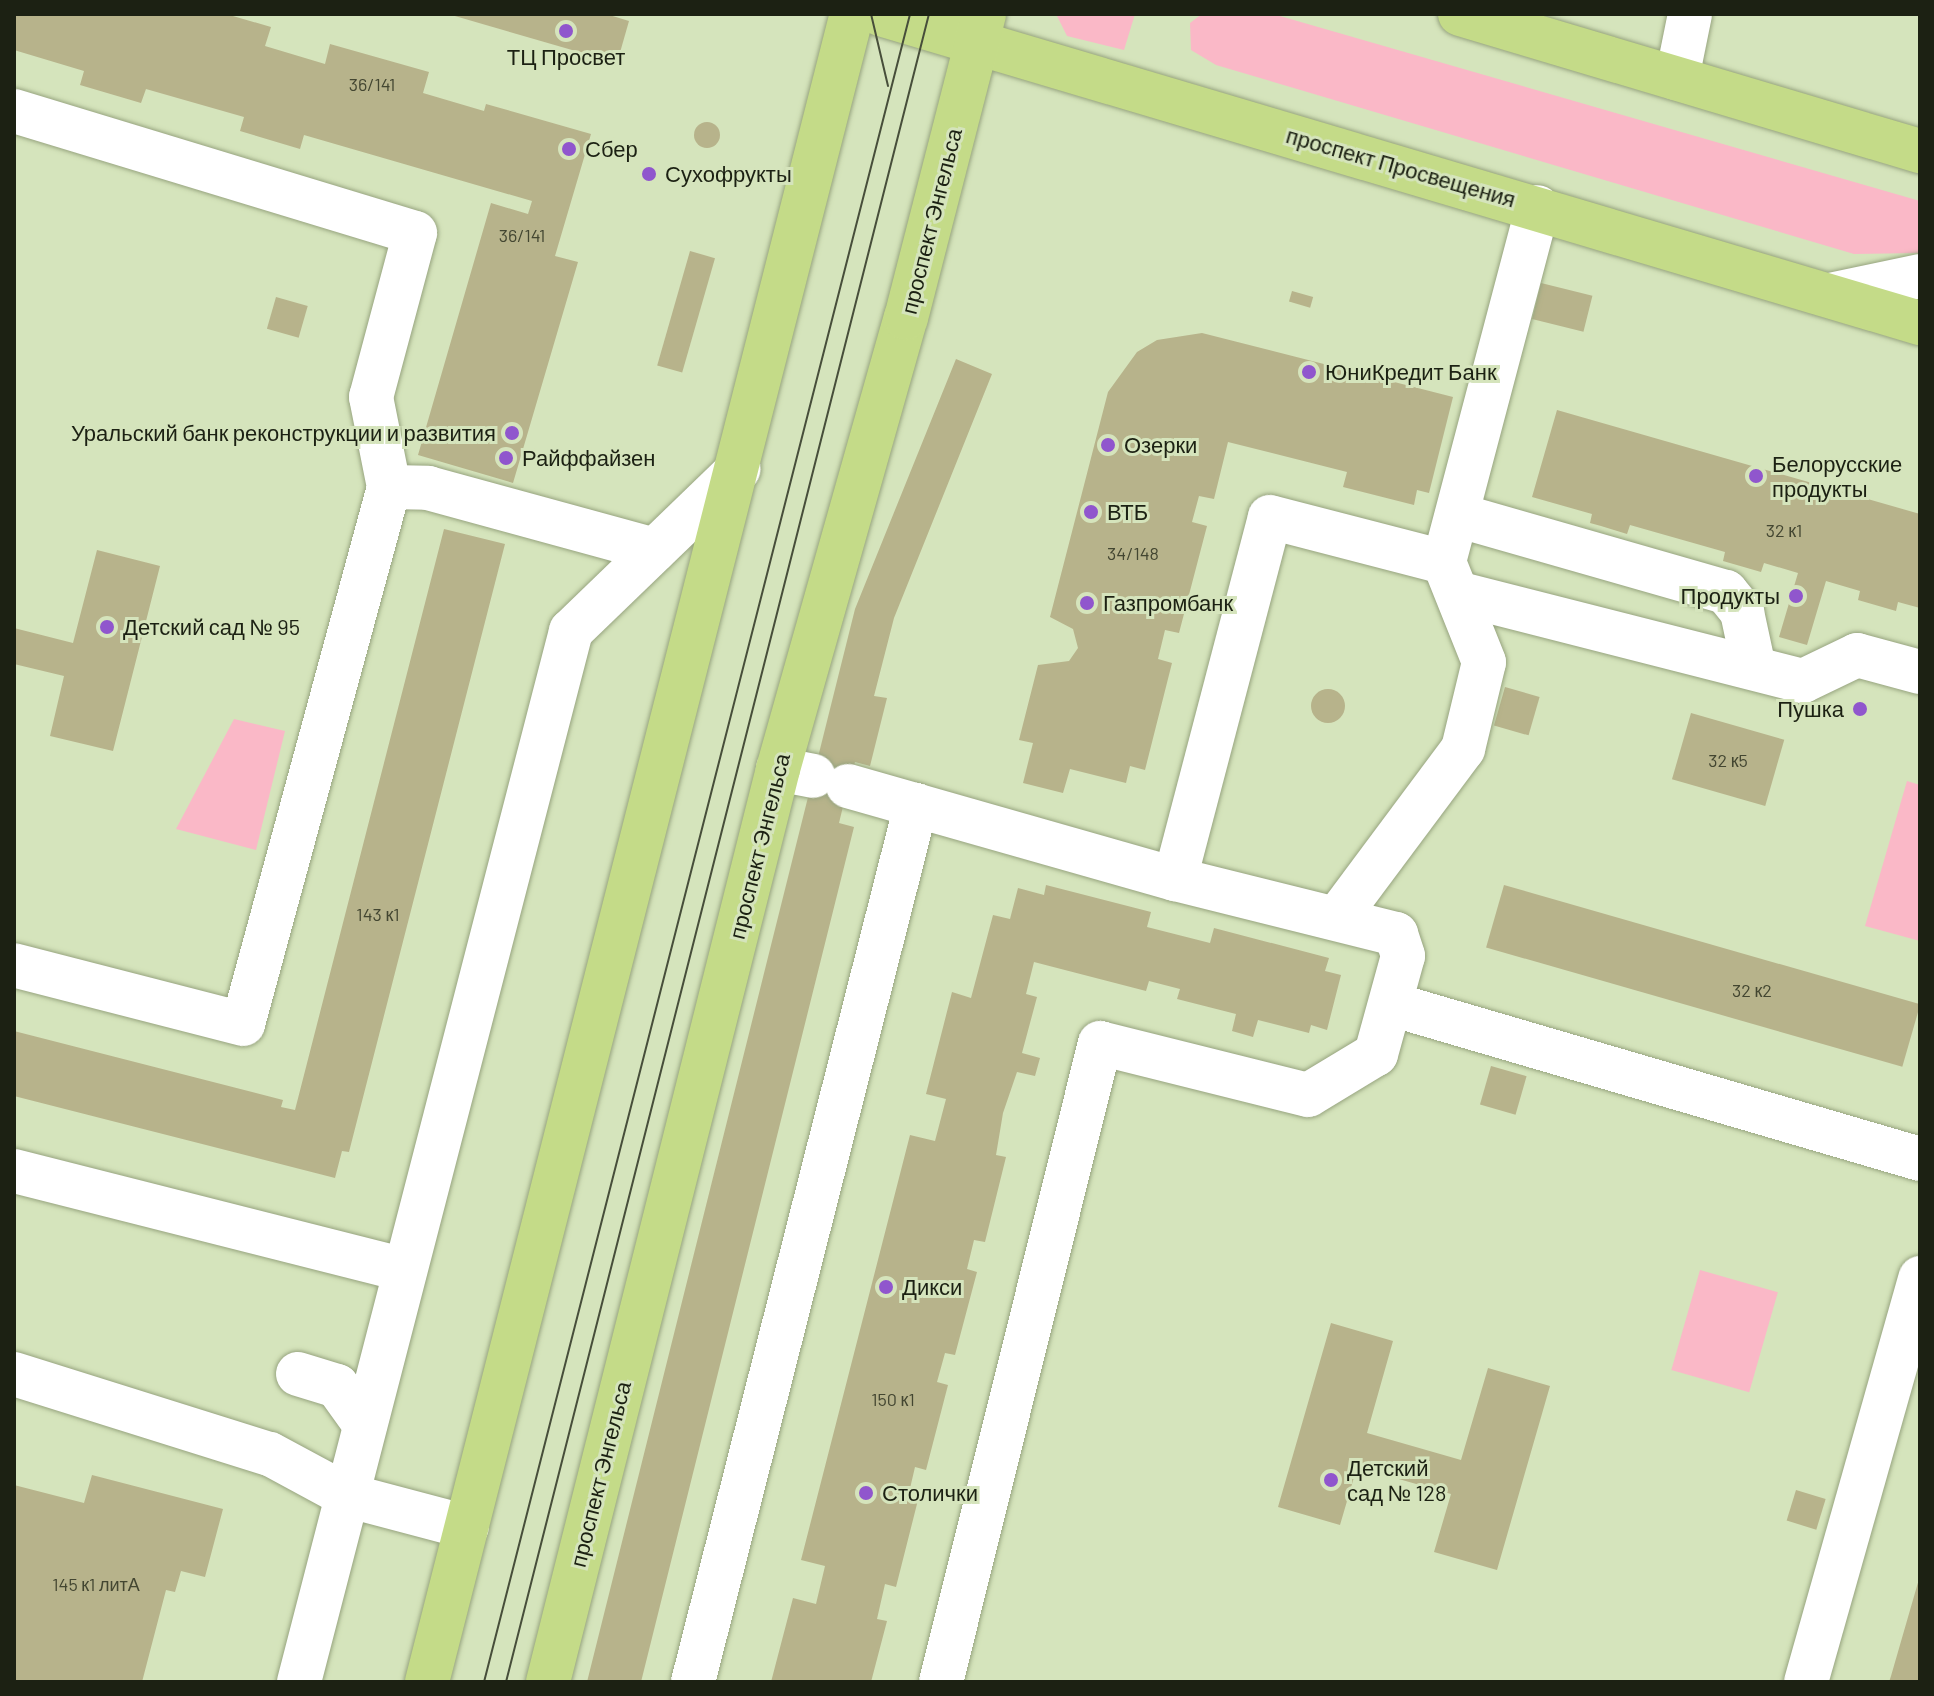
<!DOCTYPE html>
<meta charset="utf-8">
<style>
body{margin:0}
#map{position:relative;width:1934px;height:1696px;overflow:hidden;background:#d5e4bc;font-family:Barlow,sans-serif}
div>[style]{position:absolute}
.green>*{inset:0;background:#fab8c7;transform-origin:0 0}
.building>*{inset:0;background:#b7b38b;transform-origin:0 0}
.round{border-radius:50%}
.roads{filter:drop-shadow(0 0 2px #97a47f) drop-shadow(0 0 2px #97a47f)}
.minor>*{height:44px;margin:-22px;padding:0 22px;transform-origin:22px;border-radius:22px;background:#fff}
.major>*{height:44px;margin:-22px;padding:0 22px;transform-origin:22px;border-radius:22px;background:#c4db88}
.tram>*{height:2px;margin:-1px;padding:0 1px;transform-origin:1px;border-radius:1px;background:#474e3a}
.dots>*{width:22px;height:22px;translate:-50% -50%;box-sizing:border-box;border:4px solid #d5e4bc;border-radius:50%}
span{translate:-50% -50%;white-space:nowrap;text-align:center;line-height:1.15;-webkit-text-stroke:6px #d5e4bc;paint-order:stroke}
.number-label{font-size:18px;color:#434631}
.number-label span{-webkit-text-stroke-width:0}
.poi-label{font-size:22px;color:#1c2113}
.left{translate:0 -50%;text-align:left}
.right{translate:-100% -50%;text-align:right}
.street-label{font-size:22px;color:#1c2113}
.frame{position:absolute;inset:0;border:16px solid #1c2113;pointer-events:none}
</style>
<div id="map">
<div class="green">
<i style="clip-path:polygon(1135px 14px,1124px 50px,1067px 36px,1057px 16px)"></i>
<i style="clip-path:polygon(1202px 14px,1273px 14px,1920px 201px,1920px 253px,1854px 254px,1216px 65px,1191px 50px,1190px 23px)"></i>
<i style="clip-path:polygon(234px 719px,285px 731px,256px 850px,176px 829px)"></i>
<i style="clip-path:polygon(1907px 781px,1920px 785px,1920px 941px,1865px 926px)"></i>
<i style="left:1700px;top:1270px;width:81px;height:104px;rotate:16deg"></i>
</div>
<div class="building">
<i style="clip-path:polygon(14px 14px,226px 14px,271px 27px,265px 46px,325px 64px,330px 44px,429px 72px,423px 93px,484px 111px,486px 104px,591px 134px,555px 256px,578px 262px,513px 483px,418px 455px,491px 203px,528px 214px,532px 201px,304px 135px,300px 149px,240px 131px,244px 117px,146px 89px,141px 103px,80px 85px,84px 71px,14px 50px)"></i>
<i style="clip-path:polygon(448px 14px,606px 14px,629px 21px,617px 63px)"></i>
<i class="round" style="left:694px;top:122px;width:26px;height:26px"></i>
<i style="left:690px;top:251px;width:26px;height:119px;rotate:16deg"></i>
<i style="left:1541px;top:283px;width:53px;height:37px;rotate:14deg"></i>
<i style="left:1292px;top:291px;width:22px;height:11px;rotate:16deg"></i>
<i style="left:276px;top:297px;width:33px;height:33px;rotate:16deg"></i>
<i style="clip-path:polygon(1202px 333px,1453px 397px,1429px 493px,1417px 490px,1414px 505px,1343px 487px,1347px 472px,1228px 442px,1214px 499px,1199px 496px,1192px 522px,1207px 526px,1179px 633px,1165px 630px,1158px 659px,1172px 663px,1145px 770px,1130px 766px,1126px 783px,1070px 769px,1063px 793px,1023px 783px,1033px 743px,1019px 740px,1038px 665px,1069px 661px,1078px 648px,1073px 629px,1050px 617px,1108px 392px,1137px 352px,1157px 340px)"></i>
<i style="clip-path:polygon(956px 359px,992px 374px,894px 618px,874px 696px,887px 698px,870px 766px,855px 762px,848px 786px,839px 823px,854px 827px,641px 1682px,587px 1682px,855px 609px)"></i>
<i style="clip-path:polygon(1557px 410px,1920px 514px,1920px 608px,1898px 602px,1896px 611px,1858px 600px,1860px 591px,1826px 581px,1807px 645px,1779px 637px,1798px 573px,1764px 563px,1761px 572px,1723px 561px,1725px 552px,1630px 525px,1627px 534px,1601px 526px,1590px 523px,1592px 514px,1532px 497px)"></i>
<i style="clip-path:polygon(444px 529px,505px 544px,349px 1152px,342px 1151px,335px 1178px,14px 1096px,14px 1031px,283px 1100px,281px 1107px,295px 1110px)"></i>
<i style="clip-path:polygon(97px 550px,160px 566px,113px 751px,50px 736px,64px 676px,14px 664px,14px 628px,73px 643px)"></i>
<i style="left:1505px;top:687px;width:36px;height:40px;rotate:16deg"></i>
<i class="round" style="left:1311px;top:689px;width:34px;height:34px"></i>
<i style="left:1691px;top:713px;width:97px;height:69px;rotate:16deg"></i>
<i style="clip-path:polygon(1046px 885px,1151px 912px,1147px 927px,1210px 943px,1214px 928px,1329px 958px,1325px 971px,1341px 975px,1327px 1030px,1311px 1025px,1309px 1033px,1258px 1020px,1253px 1037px,1232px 1031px,1236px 1014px,1177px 999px,1180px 989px,1149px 981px,1146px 991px,1034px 962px,1026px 994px,1037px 997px,1022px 1053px,1040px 1058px,1035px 1076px,1017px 1072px,1003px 1113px,996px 1155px,1006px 1157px,985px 1242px,974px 1240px,967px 1269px,977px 1272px,955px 1355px,945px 1353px,937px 1382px,948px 1385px,926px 1470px,915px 1467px,908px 1497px,918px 1500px,896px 1587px,885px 1584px,877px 1619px,887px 1621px,871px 1682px,771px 1682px,793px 1598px,816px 1604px,825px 1566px,801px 1560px,910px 1135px,935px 1141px,946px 1099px,926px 1094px,952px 992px,971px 998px,993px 915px,1010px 919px,1018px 888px,1044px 895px)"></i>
<i style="left:1504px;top:885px;width:433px;height:65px;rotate:16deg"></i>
<i style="left:1491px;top:1066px;width:37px;height:40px;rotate:16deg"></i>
<i style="clip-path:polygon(1331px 1323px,1393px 1341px,1367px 1433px,1461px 1460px,1488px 1368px,1550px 1386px,1497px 1570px,1434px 1552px,1451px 1494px,1357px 1467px,1340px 1525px,1278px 1507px)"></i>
<i style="clip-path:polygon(92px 1475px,223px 1509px,205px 1577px,181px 1571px,175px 1592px,166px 1590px,142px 1682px,14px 1682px,14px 1485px,84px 1503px)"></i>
<i style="left:1796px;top:1490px;width:31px;height:32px;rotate:17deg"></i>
<i style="clip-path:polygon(1919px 1579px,1920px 1682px,1889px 1682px,1891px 1676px)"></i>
</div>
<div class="roads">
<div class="minor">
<i style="left:1677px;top:78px;width:65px;rotate:-78.5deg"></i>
<i style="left:14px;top:111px;width:419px;rotate:16.9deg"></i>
<i style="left:415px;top:233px;width:170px;rotate:105deg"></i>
<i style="left:371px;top:397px;width:92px;rotate:78.7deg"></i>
<i style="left:389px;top:487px;width:556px;rotate:105.21deg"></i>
<i style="left:243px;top:1024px;width:236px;rotate:-165.6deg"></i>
<i style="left:1830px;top:295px;width:92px;rotate:-11.9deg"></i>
<i style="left:389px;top:487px;width:39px;rotate:1deg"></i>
<i style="left:428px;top:488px;width:235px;rotate:15.3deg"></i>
<i style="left:1457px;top:515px;width:280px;rotate:16deg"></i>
<i style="left:1726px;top:592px;width:26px;rotate:51deg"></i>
<i style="left:1742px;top:612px;width:57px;rotate:77.9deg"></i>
<i style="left:1457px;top:593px;width:357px;rotate:14.3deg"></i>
<i style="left:1803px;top:681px;width:60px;rotate:-25.7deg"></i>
<i style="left:1857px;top:655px;width:65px;rotate:15.1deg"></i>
<i style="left:778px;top:769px;width:36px;rotate:11deg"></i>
<i style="left:848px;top:786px;width:340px;rotate:15.9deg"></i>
<i style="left:1175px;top:879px;width:228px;rotate:14deg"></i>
<i style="left:1396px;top:934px;width:23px;rotate:72deg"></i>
<i style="left:1403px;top:956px;width:102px;rotate:105.4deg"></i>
<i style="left:1376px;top:1054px;width:79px;rotate:148.9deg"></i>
<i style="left:1308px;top:1095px;width:214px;rotate:-166deg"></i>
<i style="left:1100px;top:1043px;width:658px;rotate:103.97deg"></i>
<i style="left:1175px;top:879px;width:374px;rotate:-75.3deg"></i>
<i style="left:1270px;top:517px;width:180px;rotate:14.5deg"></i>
<i style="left:1337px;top:918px;width:211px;rotate:-53.3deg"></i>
<i style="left:1463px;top:749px;width:89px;rotate:-76.4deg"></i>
<i style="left:1484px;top:662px;width:108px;rotate:-111.8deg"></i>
<i style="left:1444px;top:562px;width:367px;rotate:-75.2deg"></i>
<i style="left:1391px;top:1004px;width:551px;rotate:16.33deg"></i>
<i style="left:14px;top:1171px;width:402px;rotate:14.2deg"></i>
<i style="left:14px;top:1374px;width:268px;rotate:17.4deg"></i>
<i style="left:270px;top:1454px;width:86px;rotate:28.3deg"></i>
<i style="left:346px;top:1495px;width:125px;rotate:14.8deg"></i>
<i style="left:298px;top:1374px;width:41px;rotate:17.1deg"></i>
<i style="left:337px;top:1386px;width:48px;rotate:54.3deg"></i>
<i style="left:299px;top:1682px;width:1086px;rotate:-75.49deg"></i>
<i style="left:571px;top:631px;width:233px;rotate:-44deg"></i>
<i style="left:693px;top:1682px;width:905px;rotate:-75.73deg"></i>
<i style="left:1806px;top:1682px;width:420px;rotate:-74.2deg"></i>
</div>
<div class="major">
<i style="left:880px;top:14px;width:1085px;rotate:16.55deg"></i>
<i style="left:1460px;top:14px;width:480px;rotate:16.6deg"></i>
<i style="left:427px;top:1682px;width:1721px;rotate:-75.71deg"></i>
<i style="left:548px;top:1682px;width:942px;rotate:-75.86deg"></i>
<i style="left:778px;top:769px;width:469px;rotate:-74.2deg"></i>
<i style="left:906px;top:318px;width:314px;rotate:-75.6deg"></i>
</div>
</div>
<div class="tram">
<i style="left:871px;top:14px;width:74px;rotate:76.7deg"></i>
<i style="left:484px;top:1682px;width:1722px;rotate:-75.67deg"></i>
<i style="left:506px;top:1682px;width:1721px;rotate:-75.77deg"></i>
</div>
<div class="dots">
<i style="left:566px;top:31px;background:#9056cd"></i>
<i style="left:569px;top:149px;background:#9056cd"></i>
<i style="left:649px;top:174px;background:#9056cd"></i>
<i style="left:1309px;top:372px;background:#9056cd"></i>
<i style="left:512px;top:433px;background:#9056cd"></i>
<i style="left:1108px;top:445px;background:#9056cd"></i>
<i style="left:506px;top:458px;background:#9056cd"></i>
<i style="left:1756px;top:476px;background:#9056cd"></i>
<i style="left:1091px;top:512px;background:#9056cd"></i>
<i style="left:1796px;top:596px;background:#9056cd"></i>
<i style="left:1087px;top:603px;background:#9056cd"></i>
<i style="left:107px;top:627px;background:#9056cd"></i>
<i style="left:1860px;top:709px;background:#9056cd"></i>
<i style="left:886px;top:1287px;background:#9056cd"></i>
<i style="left:1331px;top:1480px;background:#9056cd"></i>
<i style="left:866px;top:1493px;background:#9056cd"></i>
</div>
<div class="number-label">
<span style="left:372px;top:84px">36/141</span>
<span style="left:522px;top:235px">36/141</span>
<span style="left:1784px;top:530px">32 к1</span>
<span style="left:1133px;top:553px">34/148</span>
<span style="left:1728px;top:760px">32 к5</span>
<span style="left:378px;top:914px">143 к1</span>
<span style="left:1752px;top:990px">32 к2</span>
<span style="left:893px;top:1399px">150 к1</span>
<span style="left:96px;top:1584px">145 к1 литА</span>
</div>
<div class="poi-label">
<span style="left:566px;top:57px">ТЦ Просвет</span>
<span class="left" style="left:585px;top:149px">Сбер</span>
<span class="left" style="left:665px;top:174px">Сухофрукты</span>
<span class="left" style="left:1325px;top:372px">ЮниКредит Банк</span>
<span class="right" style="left:496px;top:433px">Уральский банк реконструкции и развития</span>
<span class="left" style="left:1124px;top:445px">Озерки</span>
<span class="left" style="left:522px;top:458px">Райффайзен</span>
<span class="left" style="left:1772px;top:476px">Белорусские<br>продукты</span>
<span class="left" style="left:1107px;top:512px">ВТБ</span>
<span class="right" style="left:1780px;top:596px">Продукты</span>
<span class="left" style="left:1103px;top:603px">Газпромбанк</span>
<span class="left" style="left:123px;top:627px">Детский сад № 95</span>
<span class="right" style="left:1844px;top:709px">Пушка</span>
<span class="left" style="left:902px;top:1287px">Дикси</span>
<span class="left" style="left:1347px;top:1480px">Детский<br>сад № 128</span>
<span class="left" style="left:882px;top:1493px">Столички</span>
</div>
<div class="street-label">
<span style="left:1401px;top:167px;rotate:16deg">проспект Просвещения</span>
<span style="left:931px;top:221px;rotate:-76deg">проспект Энгельса</span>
<span style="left:759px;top:846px;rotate:-76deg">проспект Энгельса</span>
<span style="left:600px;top:1474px;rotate:-76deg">проспект Энгельса</span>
</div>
<div class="frame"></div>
</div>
